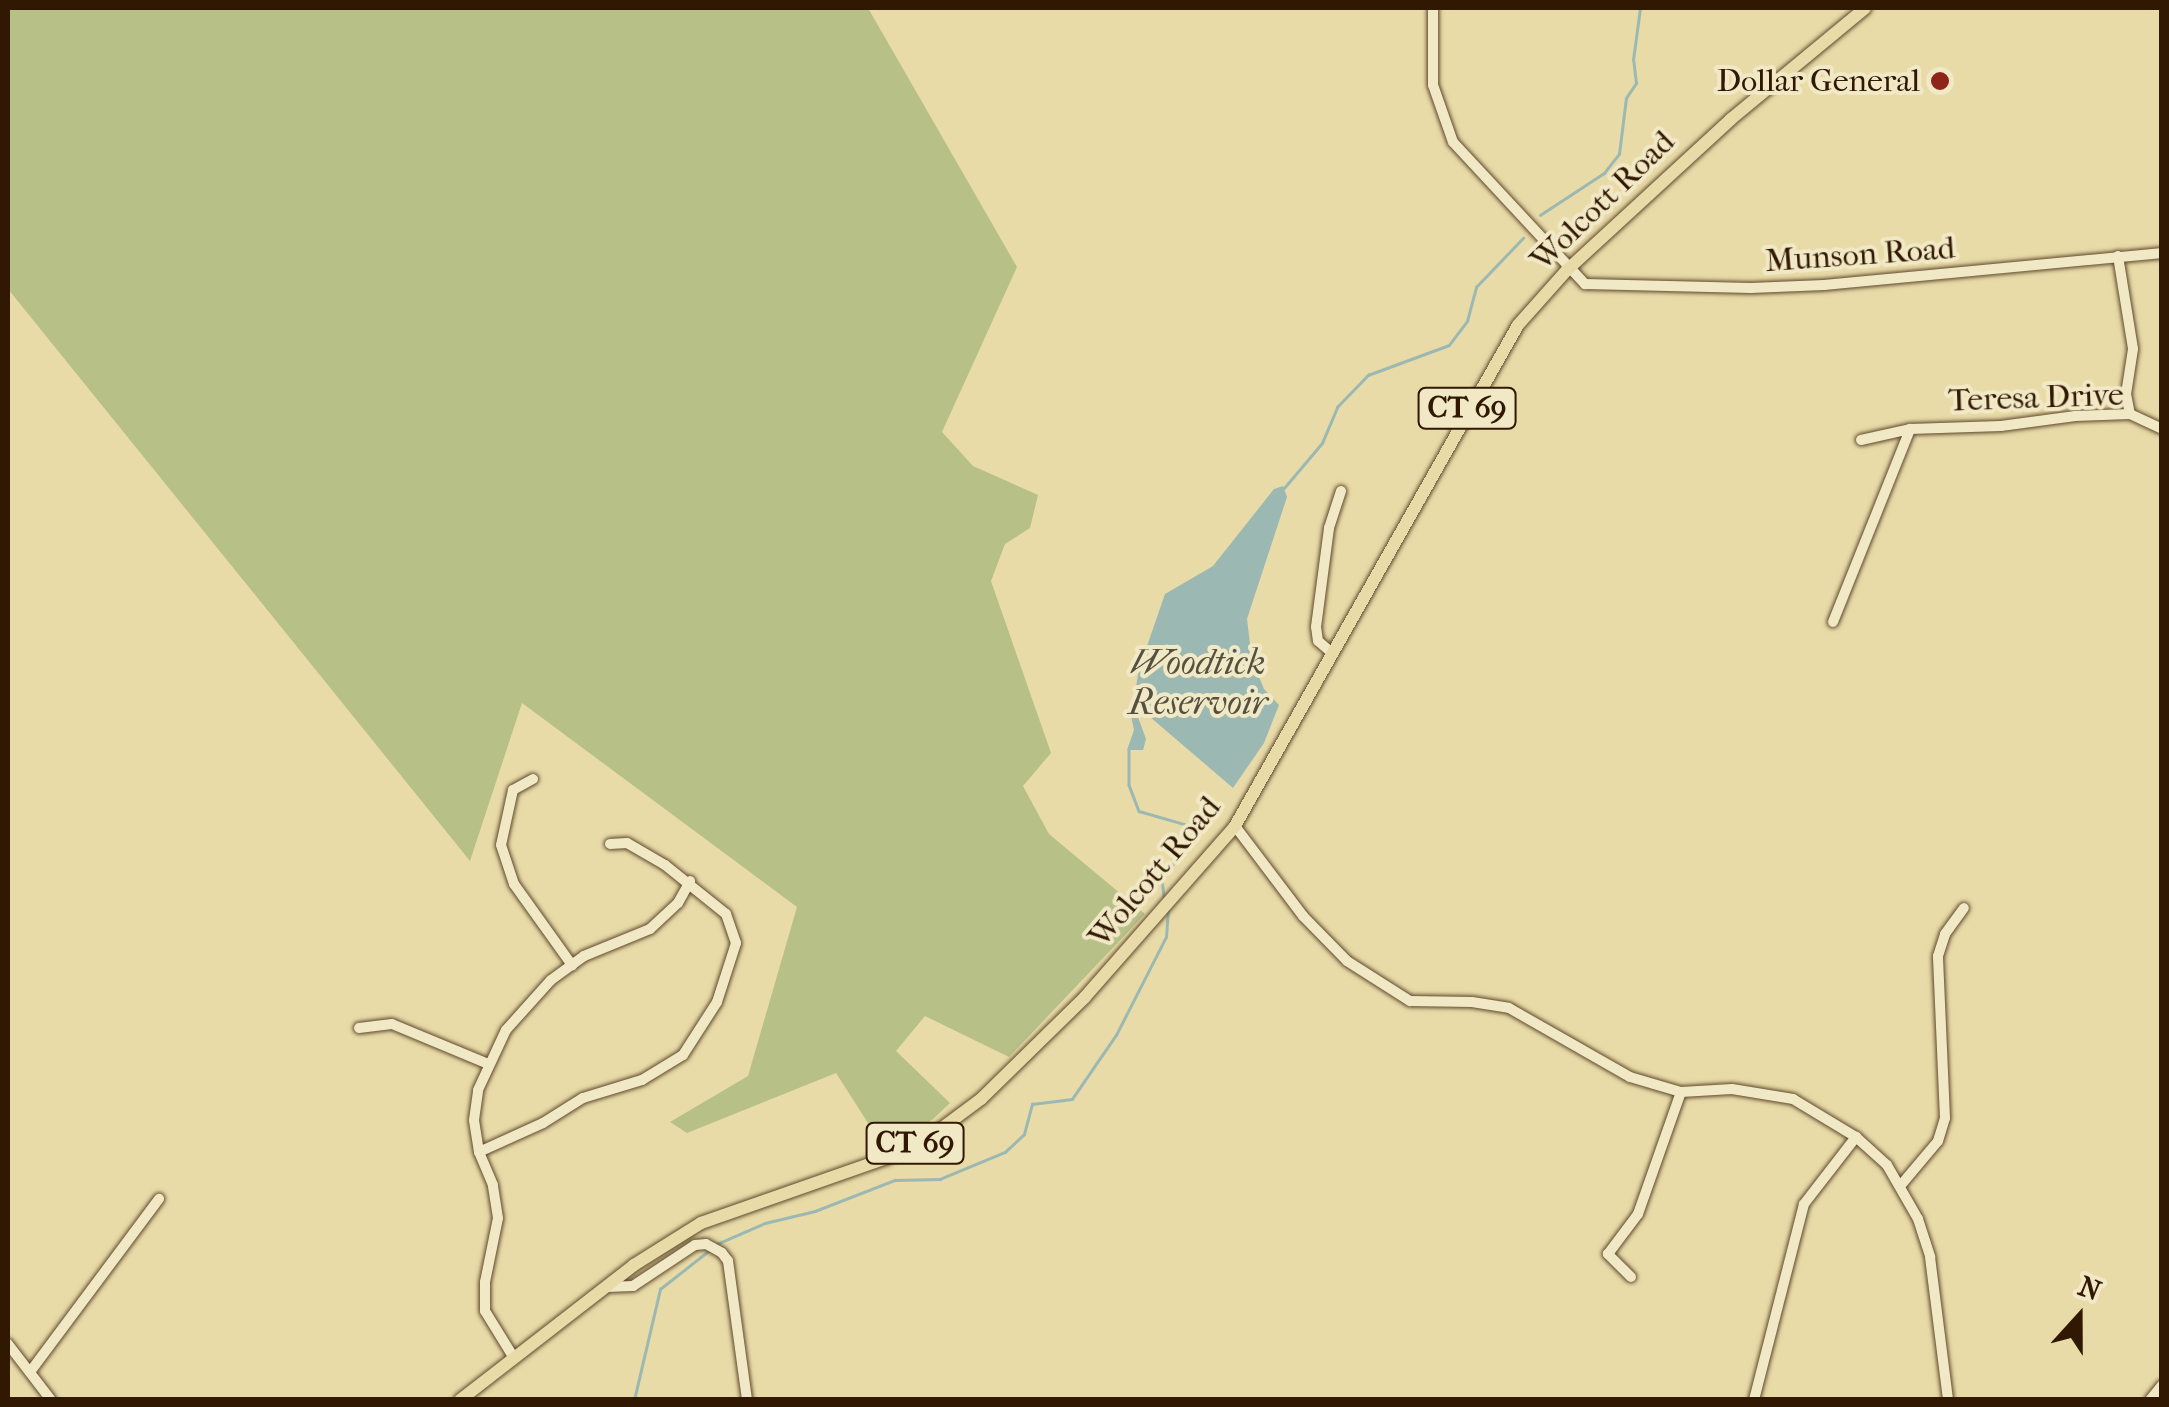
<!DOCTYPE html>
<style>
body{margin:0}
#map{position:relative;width:2169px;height:1407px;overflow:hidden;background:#e9dba8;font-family:"IM FELL French Canon",serif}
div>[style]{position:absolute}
.green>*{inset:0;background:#b7c087}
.water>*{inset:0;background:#9bb9b2}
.stream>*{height:2.5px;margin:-1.25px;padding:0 1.25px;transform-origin:1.25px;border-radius:1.25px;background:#9bb9b2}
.roads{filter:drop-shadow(0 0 2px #5f492c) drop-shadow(0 0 2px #5f492c)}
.minor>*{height:10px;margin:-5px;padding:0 5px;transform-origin:5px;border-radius:5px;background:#f1e8c6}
.major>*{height:12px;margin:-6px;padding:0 6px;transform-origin:6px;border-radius:6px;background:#e9dba8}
.dots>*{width:28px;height:28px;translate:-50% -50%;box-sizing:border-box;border:5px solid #f1e8c6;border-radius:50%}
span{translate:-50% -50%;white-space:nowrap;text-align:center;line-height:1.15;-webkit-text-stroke:8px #f1e8c6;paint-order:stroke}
.shield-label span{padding:2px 8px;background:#f1e8c6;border:2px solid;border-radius:8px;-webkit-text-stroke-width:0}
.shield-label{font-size:30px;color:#311802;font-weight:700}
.poi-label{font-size:32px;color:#311802}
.right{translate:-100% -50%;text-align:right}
.street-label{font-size:32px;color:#311802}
.water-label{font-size:35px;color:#565040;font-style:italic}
.frame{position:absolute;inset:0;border:10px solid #311802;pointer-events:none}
.north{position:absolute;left:2029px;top:1267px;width:100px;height:100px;-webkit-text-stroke:8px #f1e8c6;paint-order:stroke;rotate:21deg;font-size:28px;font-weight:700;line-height:40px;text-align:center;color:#311802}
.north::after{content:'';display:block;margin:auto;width:35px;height:45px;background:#311802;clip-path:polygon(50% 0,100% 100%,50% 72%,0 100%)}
</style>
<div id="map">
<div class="green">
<i style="clip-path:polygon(8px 8px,868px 8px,1017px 267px,942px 432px,973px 466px,1038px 495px,1030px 528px,1005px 544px,991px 581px,1051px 753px,1023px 786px,1049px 834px,1145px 914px,1009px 1057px,925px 1016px,896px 1051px,950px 1103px,932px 1120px,884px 1148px,836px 1073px,687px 1133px,670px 1122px,748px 1076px,797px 907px,522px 703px,470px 861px,8px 289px)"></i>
</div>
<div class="water">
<i style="clip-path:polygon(1283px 486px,1287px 497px,1247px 619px,1252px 660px,1264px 689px,1279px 705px,1264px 743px,1233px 788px,1143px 711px,1138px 717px,1146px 739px,1143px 750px,1127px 750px,1134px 730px,1131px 716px,1139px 669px,1165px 594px,1213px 566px,1274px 489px)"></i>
</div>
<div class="stream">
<i style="left:1540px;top:215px;width:77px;rotate:-33.3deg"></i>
<i style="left:1604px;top:173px;width:24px;rotate:-52deg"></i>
<i style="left:1619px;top:154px;width:56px;rotate:-82.9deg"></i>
<i style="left:1626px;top:98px;width:18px;rotate:-56deg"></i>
<i style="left:1636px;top:83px;width:23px;rotate:-97deg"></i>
<i style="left:1633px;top:60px;width:52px;rotate:-82.3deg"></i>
<i style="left:1284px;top:488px;width:59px;rotate:-49.8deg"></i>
<i style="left:1322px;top:443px;width:39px;rotate:-67deg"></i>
<i style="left:1337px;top:407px;width:45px;rotate:-45.9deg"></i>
<i style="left:1368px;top:375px;width:86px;rotate:-20.3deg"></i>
<i style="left:1449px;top:345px;width:30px;rotate:-53deg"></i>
<i style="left:1467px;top:321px;width:35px;rotate:-75deg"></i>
<i style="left:1476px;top:287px;width:68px;rotate:-46.2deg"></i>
<i style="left:1129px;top:750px;width:35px;rotate:90deg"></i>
<i style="left:1129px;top:785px;width:28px;rotate:69deg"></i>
<i style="left:1139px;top:811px;width:47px;rotate:16.1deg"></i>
<i style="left:1184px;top:824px;width:8px;rotate:67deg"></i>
<i style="left:1187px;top:831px;width:26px;rotate:106deg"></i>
<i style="left:1180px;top:856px;width:28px;rotate:129deg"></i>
<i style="left:1162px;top:878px;width:19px;rotate:84deg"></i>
<i style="left:717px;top:1244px;width:52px;rotate:-23.6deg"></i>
<i style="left:765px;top:1223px;width:51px;rotate:-13.5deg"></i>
<i style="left:815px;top:1211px;width:86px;rotate:-21.2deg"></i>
<i style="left:895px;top:1180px;width:45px;rotate:-1.3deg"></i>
<i style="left:940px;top:1179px;width:70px;rotate:-22.6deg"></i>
<i style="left:1005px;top:1152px;width:26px;rotate:-43deg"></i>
<i style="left:1024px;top:1134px;width:31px;rotate:-75deg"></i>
<i style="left:1032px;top:1104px;width:40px;rotate:-7.1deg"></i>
<i style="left:1072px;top:1099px;width:78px;rotate:-55.5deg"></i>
<i style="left:1116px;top:1035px;width:110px;rotate:-63deg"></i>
<i style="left:1166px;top:937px;width:27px;rotate:-86deg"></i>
<i style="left:634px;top:1400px;width:114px;rotate:-76.8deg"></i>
<i style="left:660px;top:1289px;width:65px;rotate:-38.1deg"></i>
</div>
<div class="roads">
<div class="minor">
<i style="left:1433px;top:8px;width:77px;rotate:90deg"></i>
<i style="left:1433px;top:85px;width:60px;rotate:70.7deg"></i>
<i style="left:1453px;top:142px;width:194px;rotate:47.1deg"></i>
<i style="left:1585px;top:284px;width:166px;rotate:1.4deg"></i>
<i style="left:1751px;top:288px;width:73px;rotate:-2.4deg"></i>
<i style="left:1824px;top:285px;width:340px;rotate:-5.4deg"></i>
<i style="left:2118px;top:256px;width:94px;rotate:80.8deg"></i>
<i style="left:2133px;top:349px;width:46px;rotate:98.8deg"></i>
<i style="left:2126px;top:394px;width:20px;rotate:79deg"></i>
<i style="left:1861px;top:440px;width:50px;rotate:-12.7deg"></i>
<i style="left:1910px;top:429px;width:91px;rotate:-1.9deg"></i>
<i style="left:2001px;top:426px;width:75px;rotate:-7.7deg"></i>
<i style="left:2075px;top:416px;width:55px;rotate:-2.1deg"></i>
<i style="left:2130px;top:414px;width:35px;rotate:25deg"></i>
<i style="left:1833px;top:622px;width:208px;rotate:-68.2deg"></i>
<i style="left:1332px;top:653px;width:18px;rotate:-139deg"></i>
<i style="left:1318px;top:641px;width:14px;rotate:-98deg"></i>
<i style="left:1316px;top:627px;width:100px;rotate:-82.5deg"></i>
<i style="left:1329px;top:528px;width:39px;rotate:-72deg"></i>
<i style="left:533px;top:779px;width:23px;rotate:151deg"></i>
<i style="left:513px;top:790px;width:56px;rotate:102.3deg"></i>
<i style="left:501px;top:845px;width:41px;rotate:71.6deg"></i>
<i style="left:514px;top:884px;width:100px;rotate:54.4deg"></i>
<i style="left:1235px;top:826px;width:113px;rotate:52.9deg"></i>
<i style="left:1303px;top:916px;width:63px;rotate:45.6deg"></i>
<i style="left:1347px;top:961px;width:75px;rotate:32.4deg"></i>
<i style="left:1410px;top:1001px;width:62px;rotate:0.9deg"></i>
<i style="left:1472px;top:1002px;width:37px;rotate:9deg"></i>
<i style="left:1509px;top:1008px;width:139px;rotate:29.7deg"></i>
<i style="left:1630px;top:1077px;width:53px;rotate:16.4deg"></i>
<i style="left:1681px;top:1092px;width:51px;rotate:-3.4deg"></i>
<i style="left:1732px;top:1089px;width:62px;rotate:9.3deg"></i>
<i style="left:1793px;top:1099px;width:74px;rotate:31.1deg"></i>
<i style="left:1856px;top:1137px;width:42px;rotate:42.1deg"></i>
<i style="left:1887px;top:1165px;width:62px;rotate:60.1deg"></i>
<i style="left:1918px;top:1219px;width:40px;rotate:72deg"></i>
<i style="left:1930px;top:1257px;width:144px;rotate:82.8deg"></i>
<i style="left:359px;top:1028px;width:33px;rotate:-7deg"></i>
<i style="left:392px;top:1024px;width:104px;rotate:22.6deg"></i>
<i style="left:479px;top:1152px;width:70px;rotate:-24.4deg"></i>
<i style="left:543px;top:1123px;width:47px;rotate:-32deg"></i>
<i style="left:583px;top:1098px;width:62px;rotate:-17deg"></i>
<i style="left:642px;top:1080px;width:48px;rotate:-31.4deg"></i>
<i style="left:683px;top:1055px;width:63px;rotate:-57.3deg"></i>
<i style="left:717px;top:1002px;width:62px;rotate:-72.1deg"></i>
<i style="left:736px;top:943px;width:31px;rotate:-109deg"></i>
<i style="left:726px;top:914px;width:78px;rotate:-141.2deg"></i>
<i style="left:665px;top:865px;width:44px;rotate:-149.9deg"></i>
<i style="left:627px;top:843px;width:17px;rotate:177deg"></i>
<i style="left:1901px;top:1185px;width:57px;rotate:-49.9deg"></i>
<i style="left:1938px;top:1141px;width:24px;rotate:-73deg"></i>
<i style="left:1945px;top:1118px;width:162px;rotate:-92.5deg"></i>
<i style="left:1938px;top:956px;width:23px;rotate:-72deg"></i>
<i style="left:1945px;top:934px;width:32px;rotate:-54deg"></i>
<i style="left:1631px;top:1277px;width:33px;rotate:-135deg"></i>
<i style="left:1608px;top:1254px;width:50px;rotate:-53.1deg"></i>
<i style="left:1638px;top:1214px;width:129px;rotate:-70.6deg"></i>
<i style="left:607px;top:1287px;width:26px;rotate:-2deg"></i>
<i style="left:633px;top:1286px;width:74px;rotate:-33.5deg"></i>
<i style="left:695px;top:1245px;width:11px;rotate:-5deg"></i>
<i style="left:706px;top:1244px;width:18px;rotate:29deg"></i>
<i style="left:722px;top:1253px;width:10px;rotate:53deg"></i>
<i style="left:728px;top:1261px;width:140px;rotate:82.2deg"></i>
<i style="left:8px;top:1344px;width:71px;rotate:52.5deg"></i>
<i style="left:514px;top:1358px;width:55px;rotate:-121.7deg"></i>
<i style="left:485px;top:1311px;width:29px;rotate:-90deg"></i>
<i style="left:485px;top:1282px;width:65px;rotate:-78.5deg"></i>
<i style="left:498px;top:1218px;width:33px;rotate:-99deg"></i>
<i style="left:493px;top:1185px;width:36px;rotate:-113deg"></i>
<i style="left:479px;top:1152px;width:32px;rotate:-99deg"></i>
<i style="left:474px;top:1120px;width:30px;rotate:-82deg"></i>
<i style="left:478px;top:1090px;width:66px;rotate:-65deg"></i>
<i style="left:506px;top:1030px;width:67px;rotate:-48deg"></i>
<i style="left:551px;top:980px;width:41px;rotate:-36deg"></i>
<i style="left:584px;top:956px;width:71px;rotate:-22.2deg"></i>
<i style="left:650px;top:929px;width:38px;rotate:-43deg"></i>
<i style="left:678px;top:903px;width:25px;rotate:-61deg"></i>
<i style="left:30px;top:1372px;width:216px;rotate:-53.3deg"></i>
<i style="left:1754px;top:1400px;width:202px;rotate:-75.7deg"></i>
<i style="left:1804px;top:1204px;width:85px;rotate:-52.2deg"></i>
<i style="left:2150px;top:1400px;width:19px;rotate:-51deg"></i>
</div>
<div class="major">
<i style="left:460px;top:1400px;width:220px;rotate:-37.8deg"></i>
<i style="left:634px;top:1265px;width:79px;rotate:-32.1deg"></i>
<i style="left:701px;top:1223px;width:197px;rotate:-19.3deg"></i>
<i style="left:887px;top:1158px;width:58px;rotate:-27.9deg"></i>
<i style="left:938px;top:1131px;width:54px;rotate:-36.7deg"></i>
<i style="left:981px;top:1099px;width:146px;rotate:-44.4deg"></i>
<i style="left:1085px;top:997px;width:227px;rotate:-48.7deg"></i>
<i style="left:1235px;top:826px;width:575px;rotate:-60.54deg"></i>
<i style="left:1518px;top:325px;width:74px;rotate:-48.3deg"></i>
<i style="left:1567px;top:270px;width:223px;rotate:-42.6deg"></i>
<i style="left:1731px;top:119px;width:174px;rotate:-39.6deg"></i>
</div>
</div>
<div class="dots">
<i style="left:1940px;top:81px;background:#8f2418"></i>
</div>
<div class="shield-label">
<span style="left:1467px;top:408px">CT 69</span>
<span style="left:915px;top:1143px">CT 69</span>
</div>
<div class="poi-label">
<span class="right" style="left:1920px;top:81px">Dollar General</span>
</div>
<div class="street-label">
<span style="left:1603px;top:201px;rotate:-44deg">Wolcott Road</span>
<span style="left:1860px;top:255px;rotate:-4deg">Munson Road</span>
<span style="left:2036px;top:398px;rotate:-2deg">Teresa Drive</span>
<span style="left:1155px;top:872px;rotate:-50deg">Wolcott Road</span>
</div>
<div class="water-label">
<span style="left:1198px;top:683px">Woodtick<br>Reservoir</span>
</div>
<div class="frame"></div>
<div class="north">N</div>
</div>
